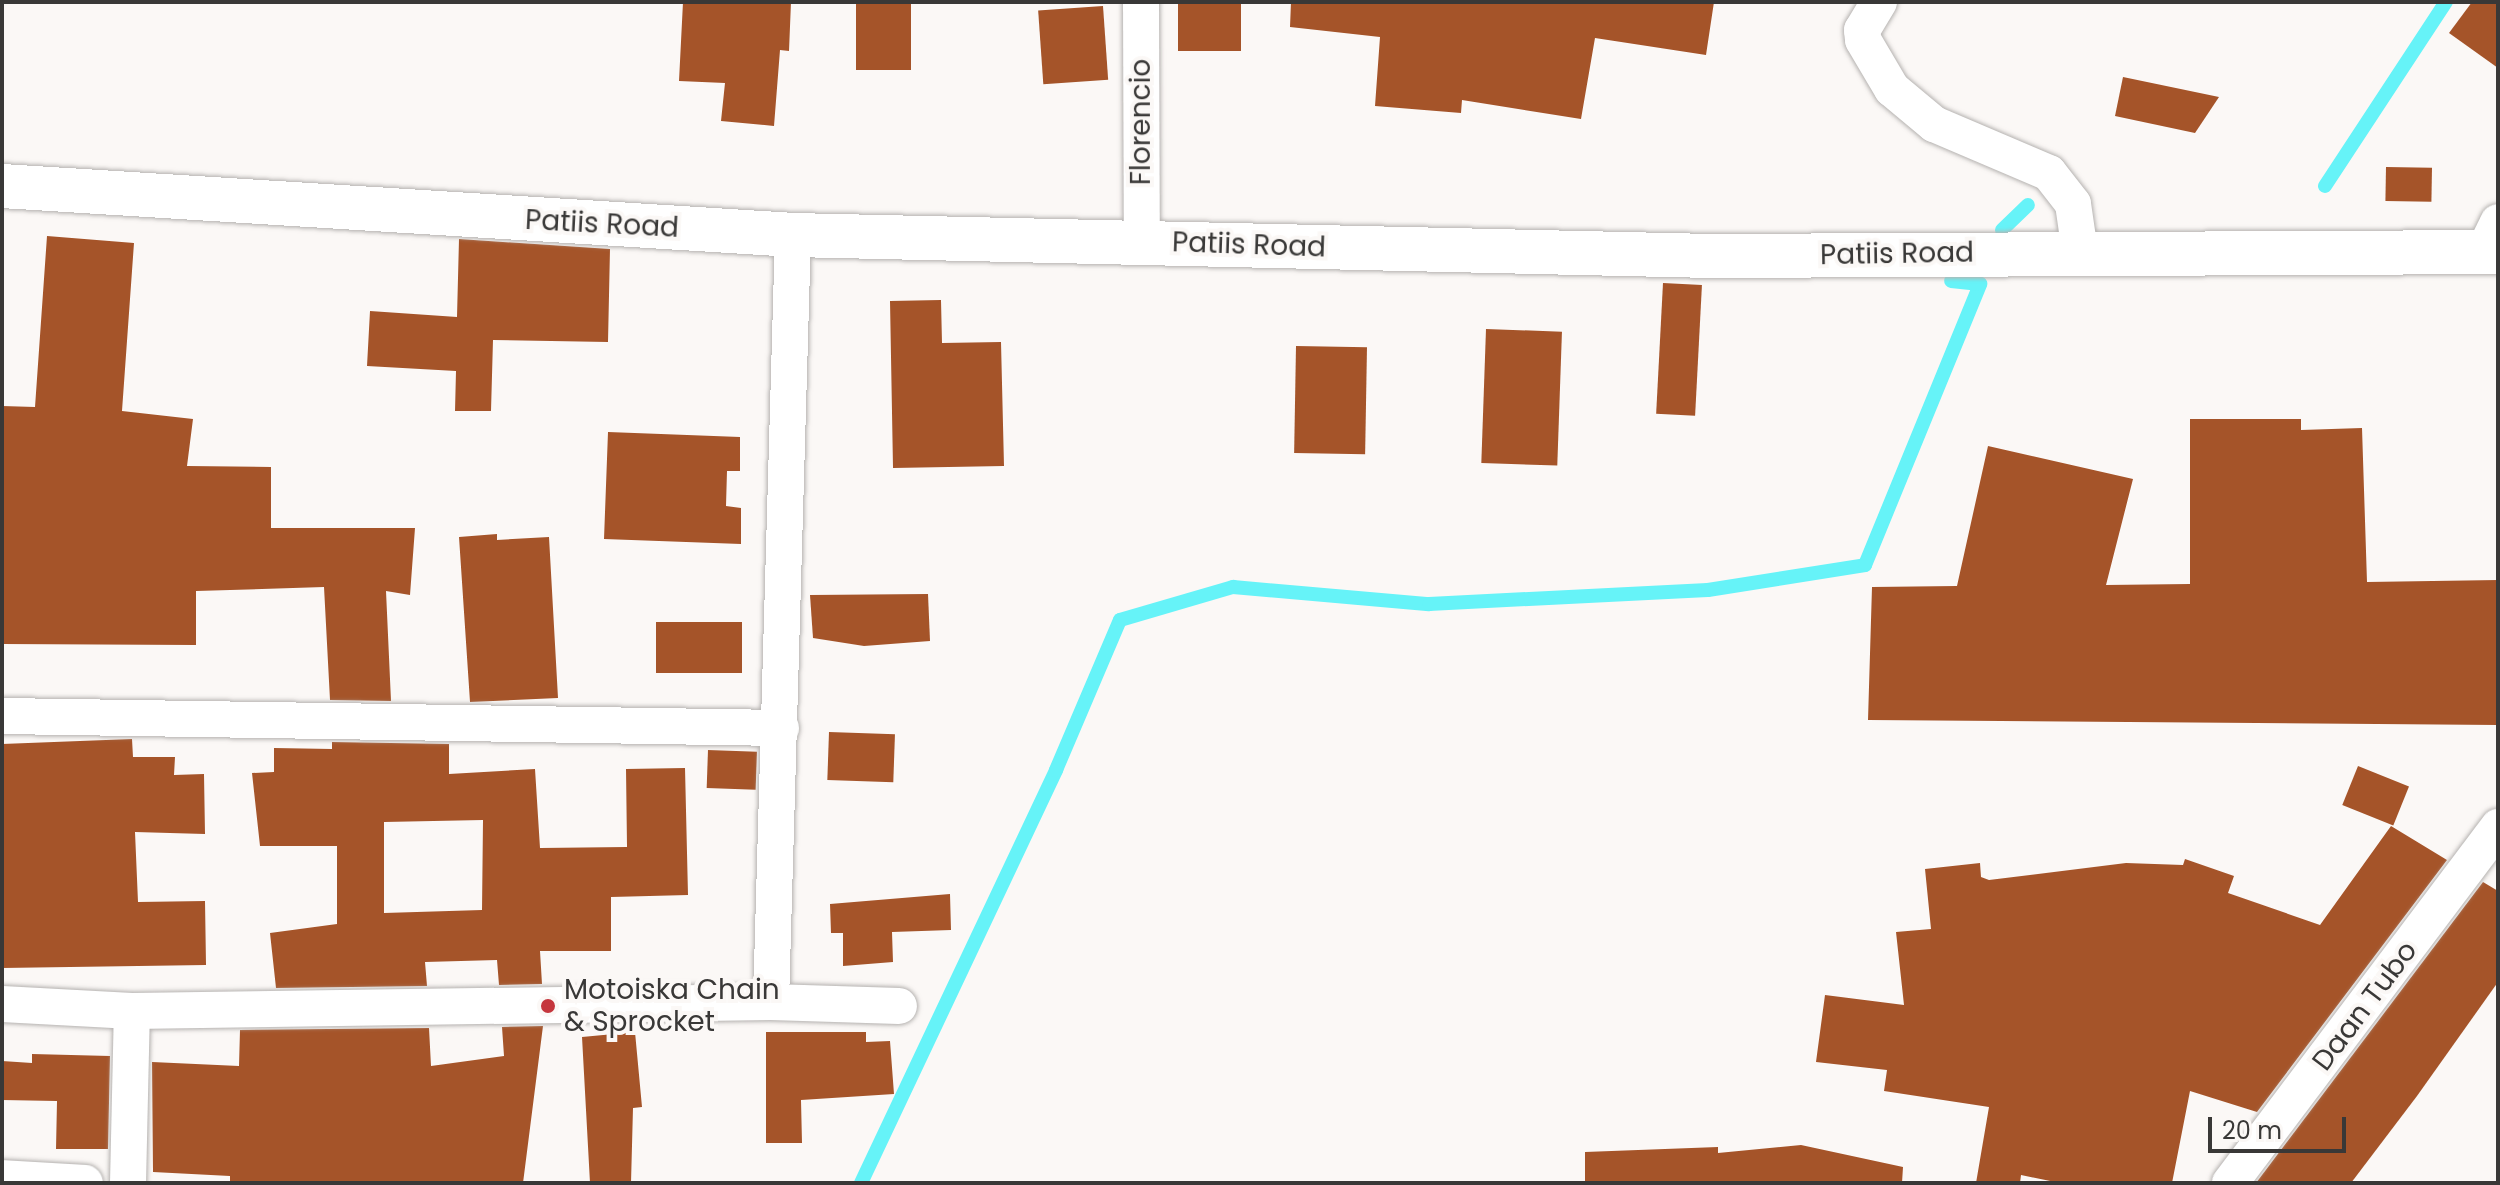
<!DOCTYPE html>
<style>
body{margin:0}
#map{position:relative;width:2500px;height:1185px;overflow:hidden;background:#fbf8f6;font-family:Poppins,sans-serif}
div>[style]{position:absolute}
.stream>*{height:14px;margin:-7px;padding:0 7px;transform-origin:7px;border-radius:7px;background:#66f3f8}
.building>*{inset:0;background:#a55429;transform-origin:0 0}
.roads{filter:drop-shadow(0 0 2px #b5b2b0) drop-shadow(0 0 2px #b5b2b0)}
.minor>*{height:36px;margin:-18px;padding:0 18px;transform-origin:18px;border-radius:18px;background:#fff}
.tertiary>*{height:44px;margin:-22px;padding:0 22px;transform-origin:22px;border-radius:22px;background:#fff}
.dots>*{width:22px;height:22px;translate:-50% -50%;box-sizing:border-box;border:4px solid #fbf8f6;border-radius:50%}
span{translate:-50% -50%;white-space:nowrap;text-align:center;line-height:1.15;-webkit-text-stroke:8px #fbf8f6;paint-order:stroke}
.street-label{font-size:28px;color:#393837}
.poi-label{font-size:28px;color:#393837}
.left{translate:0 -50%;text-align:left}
.frame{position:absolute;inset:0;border:4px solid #393837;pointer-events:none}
.scale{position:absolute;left:2208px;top:1117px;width:138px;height:36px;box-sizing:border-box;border:4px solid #393837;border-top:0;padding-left:10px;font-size:24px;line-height:28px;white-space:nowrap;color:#393837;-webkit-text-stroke:6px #fbf8f6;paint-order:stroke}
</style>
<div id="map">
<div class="stream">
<i style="left:2325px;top:186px;width:220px;rotate:-56.7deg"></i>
<i style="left:2002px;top:230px;width:36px;rotate:-44deg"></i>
<i style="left:861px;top:1183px;width:457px;rotate:-64.7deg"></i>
<i style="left:1056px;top:770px;width:163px;rotate:-66.9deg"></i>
<i style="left:1120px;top:620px;width:118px;rotate:-16.3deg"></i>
<i style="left:1233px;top:587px;width:197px;rotate:5deg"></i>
<i style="left:1429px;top:604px;width:279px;rotate:-2.9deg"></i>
<i style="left:1708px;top:590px;width:159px;rotate:-9deg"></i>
<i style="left:1865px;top:565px;width:304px;rotate:-67.7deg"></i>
<i style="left:1980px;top:284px;width:29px;rotate:-174deg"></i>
</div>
<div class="building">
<i style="clip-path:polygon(683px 2px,791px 2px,789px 51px,780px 50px,774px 126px,721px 121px,725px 83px,679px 81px)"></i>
<i style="left:856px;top:2px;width:55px;height:68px"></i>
<i style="left:1178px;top:2px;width:63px;height:49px"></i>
<i style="clip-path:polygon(1291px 2px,1714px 2px,1706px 55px,1595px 38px,1581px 119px,1462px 100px,1461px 113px,1375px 106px,1380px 37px,1290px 27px)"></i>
<i style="clip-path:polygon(2472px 2px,2498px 2px,2498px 68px,2449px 33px)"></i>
<i style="left:1103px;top:6px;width:74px;height:65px;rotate:86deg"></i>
<i style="clip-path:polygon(2123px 77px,2219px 97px,2195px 133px,2115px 116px)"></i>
<i style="left:2386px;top:167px;width:46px;height:34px;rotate:1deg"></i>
<i style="clip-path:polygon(47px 236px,134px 243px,122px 411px,193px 419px,187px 466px,271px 467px,271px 528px,415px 528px,410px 595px,386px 591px,391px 701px,330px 700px,324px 587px,196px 591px,196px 645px,2px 644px,2px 406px,35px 407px)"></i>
<i style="clip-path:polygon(459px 239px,610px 249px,608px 342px,493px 340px,491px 411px,455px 411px,456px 371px,367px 366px,370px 311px,457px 317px)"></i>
<i style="left:1663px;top:283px;width:39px;height:131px;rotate:3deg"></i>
<i style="clip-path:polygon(941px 300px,942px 343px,1001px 342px,1004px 466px,893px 468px,890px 301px)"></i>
<i style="left:1486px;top:329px;width:76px;height:134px;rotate:2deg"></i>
<i style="left:1296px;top:346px;width:71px;height:107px;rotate:1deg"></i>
<i style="clip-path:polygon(2190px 419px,2301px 419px,2301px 430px,2362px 428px,2367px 582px,2498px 580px,2498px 725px,1868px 720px,1872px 587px,1957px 586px,1988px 446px,2133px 479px,2106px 585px,2190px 584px)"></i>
<i style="clip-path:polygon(608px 432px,740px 437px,740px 471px,727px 471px,726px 506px,741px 508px,741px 544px,604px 539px)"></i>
<i style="clip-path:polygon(497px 534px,497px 540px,549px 537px,558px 698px,470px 702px,459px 537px)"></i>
<i style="clip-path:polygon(928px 594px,930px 641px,864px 646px,813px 638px,810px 595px)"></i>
<i style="left:742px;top:622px;width:51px;height:86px;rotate:90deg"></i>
<i style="left:829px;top:732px;width:66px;height:48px;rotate:2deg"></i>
<i style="clip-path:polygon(132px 739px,133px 757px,175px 757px,174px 775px,204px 774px,205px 834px,135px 832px,138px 902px,205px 901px,206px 965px,2px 968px,2px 744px)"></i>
<i style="clip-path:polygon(evenodd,332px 742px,449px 744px,449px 774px,535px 769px,540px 848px,627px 847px,626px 769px,685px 768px,688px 895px,611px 897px,611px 951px,540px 951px,542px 984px,499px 985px,497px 960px,425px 962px,427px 986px,276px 988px,270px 933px,337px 924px,337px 846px,260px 846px,252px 773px,274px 772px,274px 748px,332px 749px,332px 742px,483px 820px,482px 910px,384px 913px,384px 822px,483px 820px)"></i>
<i style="left:708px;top:750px;width:49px;height:38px;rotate:2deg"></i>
<i style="left:2358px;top:766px;width:55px;height:42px;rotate:22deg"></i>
<i style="clip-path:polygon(2391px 826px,2447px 860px,2257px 1112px,2190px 1091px,2172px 1183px,2060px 1183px,2021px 1175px,2020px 1183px,1976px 1183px,1989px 1107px,1884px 1091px,1887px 1070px,1816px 1062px,1825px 995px,1904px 1005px,1896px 932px,1931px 929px,1925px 869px,1980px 863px,1981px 877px,1989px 880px,2126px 863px,2183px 865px,2185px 859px,2234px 876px,2228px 893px,2320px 925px)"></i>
<i style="clip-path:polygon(2483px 882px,2498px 891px,2498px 982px,2417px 1096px,2351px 1183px,2256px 1183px)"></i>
<i style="clip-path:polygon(950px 894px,951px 930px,892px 932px,893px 962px,843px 966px,843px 933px,831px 933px,830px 904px)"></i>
<i style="clip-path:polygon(543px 1026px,523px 1183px,230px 1183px,230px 1176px,153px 1172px,152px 1062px,239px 1066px,240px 1030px,429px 1028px,431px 1066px,504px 1056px,502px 1027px)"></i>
<i style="clip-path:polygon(635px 1032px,642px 1107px,633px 1108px,631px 1183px,590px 1183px,582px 1037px)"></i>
<i style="clip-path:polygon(766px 1032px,866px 1032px,866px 1042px,890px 1041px,894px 1094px,801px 1100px,802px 1143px,766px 1143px)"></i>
<i style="clip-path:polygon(32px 1054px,110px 1056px,108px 1149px,56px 1149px,57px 1101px,2px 1100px,2px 1061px,32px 1063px)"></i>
<i style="clip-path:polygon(1801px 1145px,1903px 1167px,1902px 1183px,1585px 1183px,1585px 1152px,1718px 1147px,1718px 1153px)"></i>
</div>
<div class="roads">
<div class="minor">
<i style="left:1141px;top:2px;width:240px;rotate:89.8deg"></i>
<i style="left:1879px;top:2px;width:33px;rotate:121deg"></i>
<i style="left:1862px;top:30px;width:10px;rotate:84deg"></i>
<i style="left:1863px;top:40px;width:57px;rotate:59.4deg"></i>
<i style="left:1892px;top:89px;width:55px;rotate:39.8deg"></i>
<i style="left:1934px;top:124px;width:125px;rotate:23.1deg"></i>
<i style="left:2049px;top:173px;width:39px;rotate:52deg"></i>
<i style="left:2073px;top:204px;width:49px;rotate:81.7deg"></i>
<i style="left:2484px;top:251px;width:32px;rotate:-64deg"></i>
<i style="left:2px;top:716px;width:779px;rotate:0.88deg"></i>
<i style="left:771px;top:1002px;width:767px;rotate:-88.36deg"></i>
<i style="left:2px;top:1004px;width:130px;rotate:3.1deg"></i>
<i style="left:132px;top:1011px;width:639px;rotate:-0.81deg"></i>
<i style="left:771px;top:1002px;width:128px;rotate:1.8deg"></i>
<i style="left:2px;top:1178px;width:83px;rotate:3.4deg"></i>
<i style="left:128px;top:1183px;width:172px;rotate:-88.7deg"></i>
<i style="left:2230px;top:1183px;width:446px;rotate:-53deg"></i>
</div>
<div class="tertiary">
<i style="left:2px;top:186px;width:793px;rotate:3.54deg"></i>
<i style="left:793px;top:235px;width:920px;rotate:1.31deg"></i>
<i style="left:1713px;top:256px;width:785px;rotate:-0.29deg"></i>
</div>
</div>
<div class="dots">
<i style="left:548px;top:1006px;background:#c5363d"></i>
</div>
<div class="street-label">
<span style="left:1141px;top:122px;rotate:-90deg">Florencio</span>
<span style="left:602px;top:224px;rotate:3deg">Patiis Road</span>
<span style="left:1249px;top:245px;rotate:2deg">Patiis Road</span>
<span style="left:1897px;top:254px;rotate:-1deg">Patiis Road</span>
<span style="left:2365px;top:1006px;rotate:-53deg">Daan Tubo</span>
</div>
<div class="poi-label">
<span class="left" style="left:564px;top:1006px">Motoiska Chain<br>&amp; Sprocket</span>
</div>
<div class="frame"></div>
<div class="scale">20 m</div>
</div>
